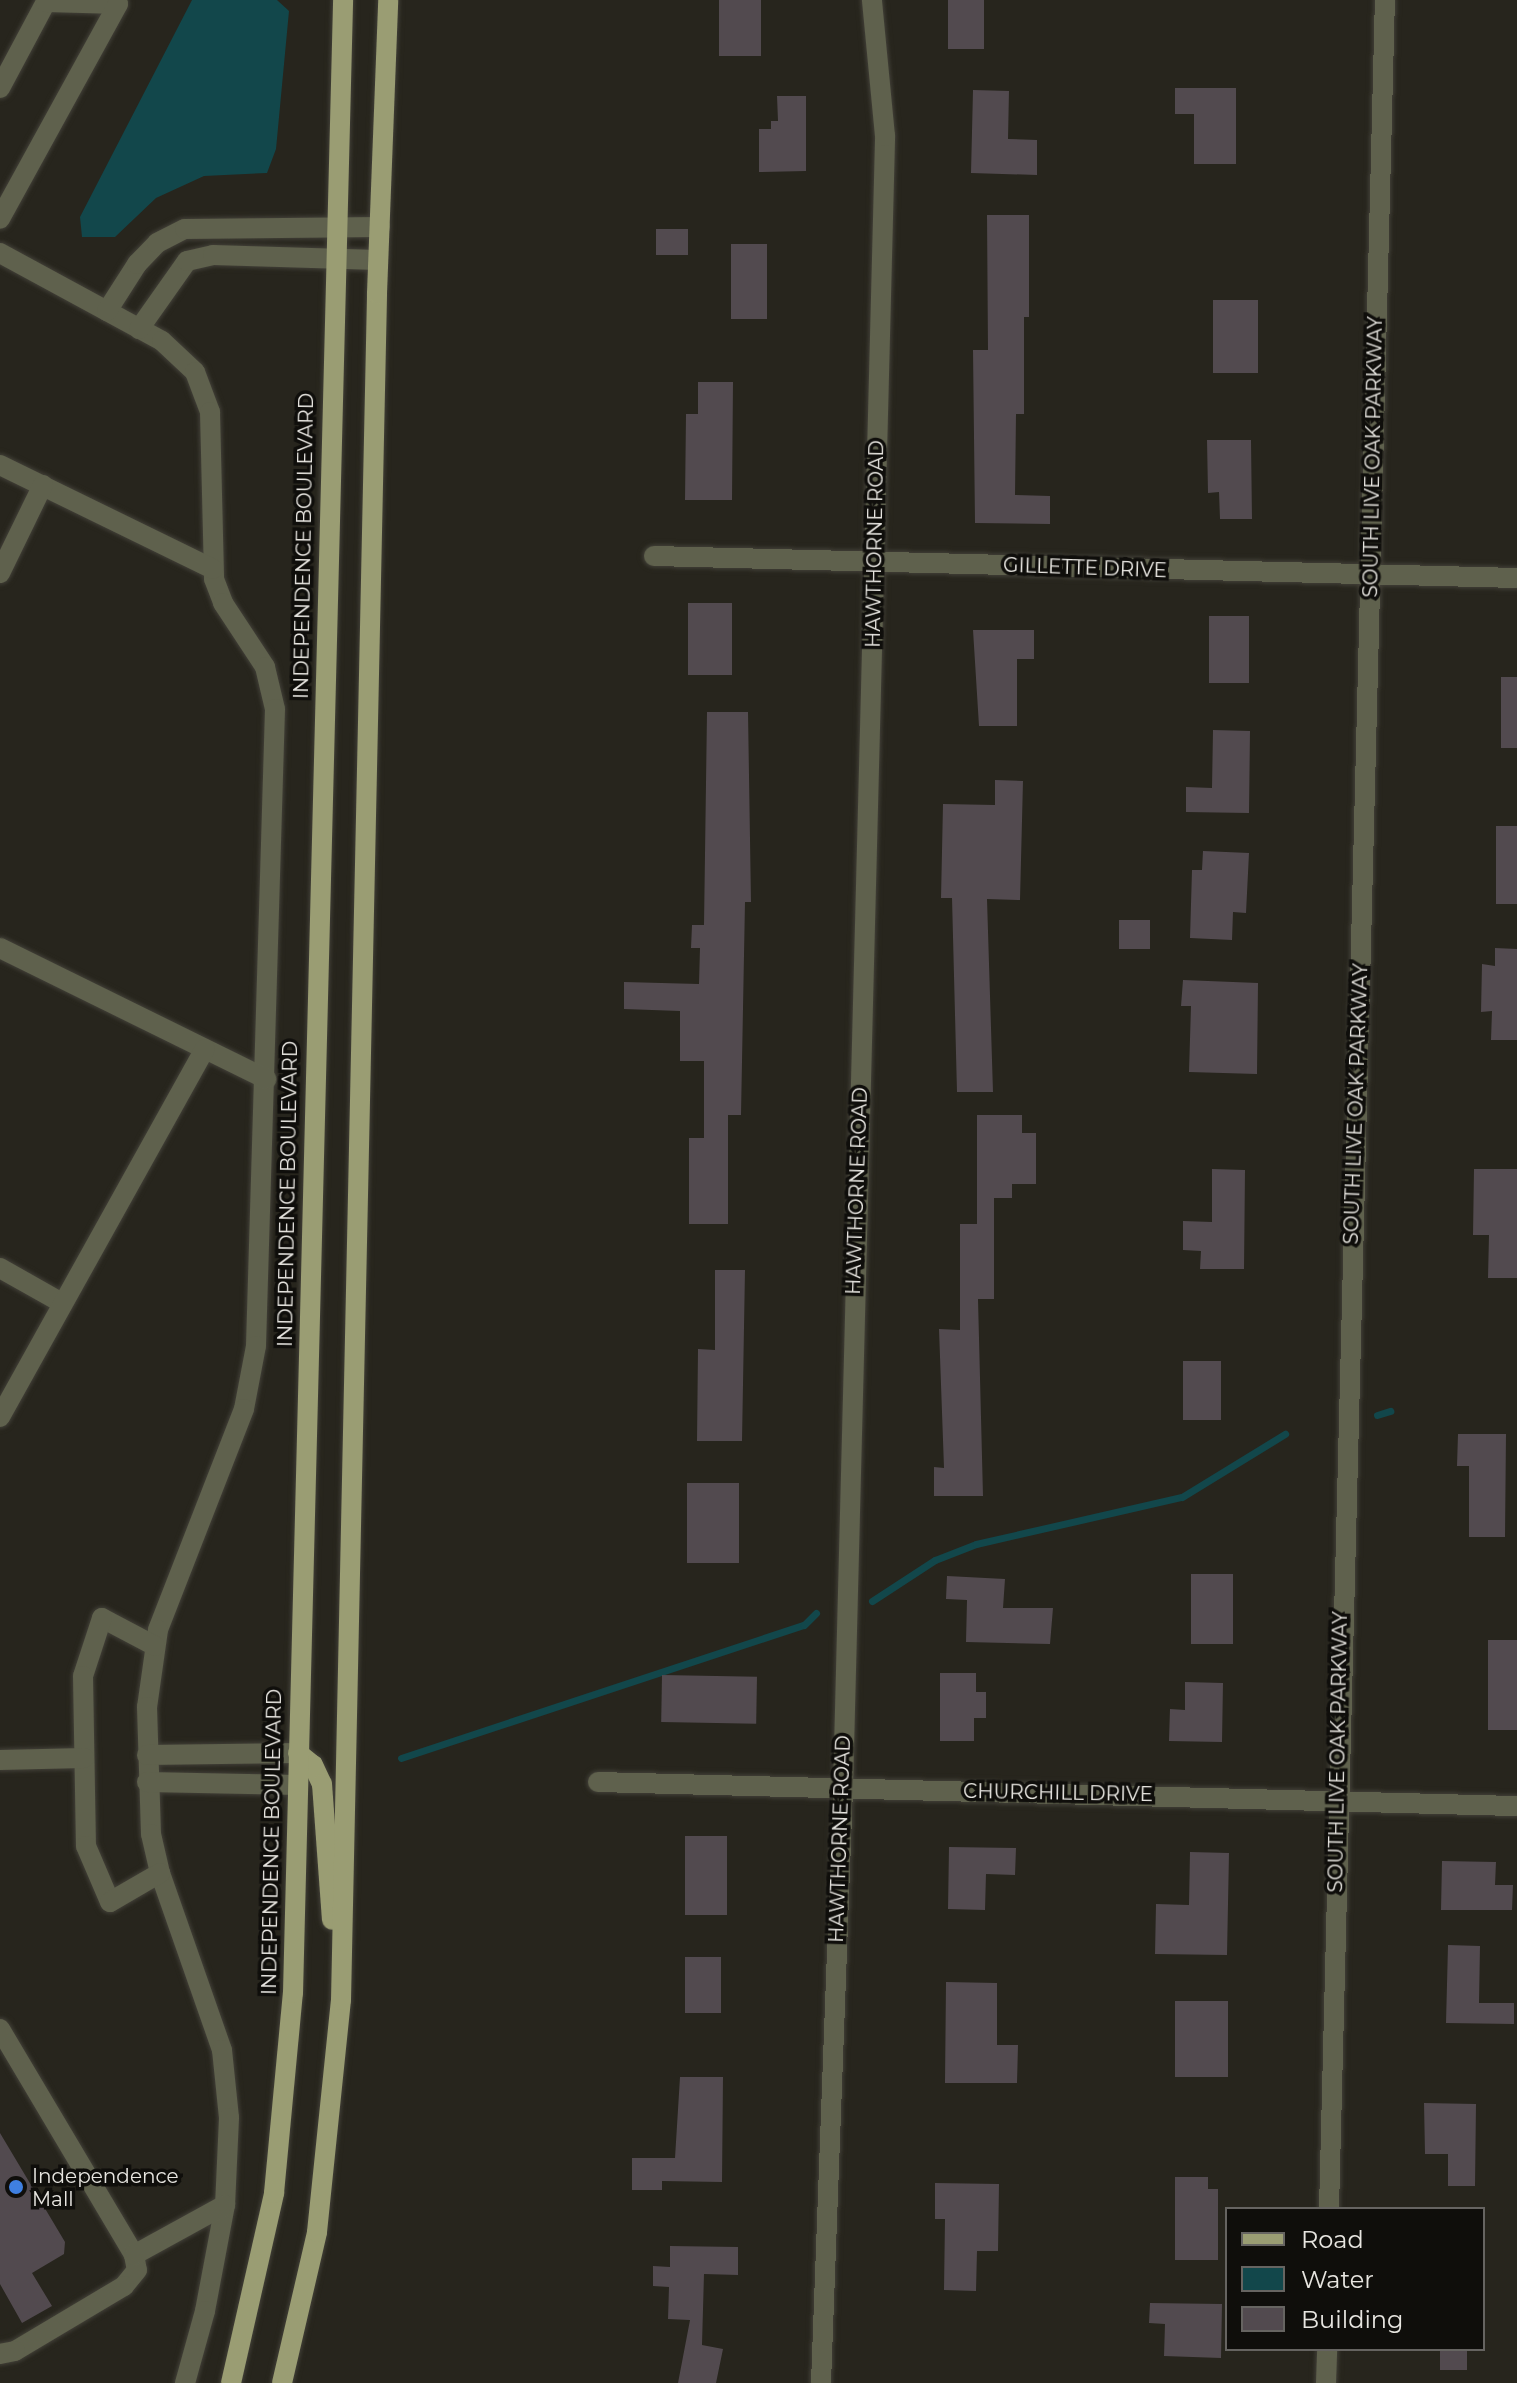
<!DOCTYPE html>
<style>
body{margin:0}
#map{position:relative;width:1517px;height:2383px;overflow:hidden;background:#27251d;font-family:Montserrat,sans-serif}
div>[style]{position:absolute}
.water>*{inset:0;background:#12474b}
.stream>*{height:7px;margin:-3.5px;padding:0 3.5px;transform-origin:3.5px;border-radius:3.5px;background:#12474b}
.building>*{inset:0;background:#524a4f;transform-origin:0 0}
.roads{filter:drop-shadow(0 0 2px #424038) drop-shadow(0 0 2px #424038)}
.minor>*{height:20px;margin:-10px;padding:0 10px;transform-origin:10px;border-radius:10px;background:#5f614d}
.major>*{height:20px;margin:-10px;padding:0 10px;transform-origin:10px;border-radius:10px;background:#9a9d73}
.dots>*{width:22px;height:22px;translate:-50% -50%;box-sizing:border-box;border:4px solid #0f0e0b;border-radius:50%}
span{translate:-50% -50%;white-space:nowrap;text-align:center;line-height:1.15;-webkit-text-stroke:7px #0f0e0b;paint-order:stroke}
.street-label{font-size:20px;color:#e8e6e1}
.poi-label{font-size:20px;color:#e8e6e1}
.left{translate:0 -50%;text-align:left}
.legend{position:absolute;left:1225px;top:2207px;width:260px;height:144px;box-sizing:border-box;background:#0f0e0b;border:2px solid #666461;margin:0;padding:10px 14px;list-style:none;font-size:24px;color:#e8e6e1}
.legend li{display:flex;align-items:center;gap:16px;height:40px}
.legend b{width:40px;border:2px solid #666461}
</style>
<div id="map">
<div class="water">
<i style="clip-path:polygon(192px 0,277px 0,289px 11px,276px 149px,267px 173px,204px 176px,156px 198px,115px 237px,82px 237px,80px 217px)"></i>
</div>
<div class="stream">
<i style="left:1377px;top:1415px;width:14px;rotate:-17deg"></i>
<i style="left:872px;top:1601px;width:75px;rotate:-33.1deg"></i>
<i style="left:935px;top:1560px;width:44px;rotate:-21.3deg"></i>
<i style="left:976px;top:1544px;width:211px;rotate:-12.9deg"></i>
<i style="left:1182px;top:1497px;width:121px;rotate:-31.5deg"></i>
<i style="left:401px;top:1758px;width:424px;rotate:-18.3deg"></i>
<i style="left:804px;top:1625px;width:17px;rotate:-45deg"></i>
</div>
<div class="building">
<i style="left:719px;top:0;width:42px;height:56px"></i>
<i style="left:948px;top:0;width:36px;height:49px"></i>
<i style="clip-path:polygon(1175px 88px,1236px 88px,1236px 164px,1194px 164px,1194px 114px,1175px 114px)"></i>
<i style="clip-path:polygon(973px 90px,1009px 91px,1008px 139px,1037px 140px,1037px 175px,971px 173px)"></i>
<i style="clip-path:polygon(777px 96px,806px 96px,806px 171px,759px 172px,759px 129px,771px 129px,771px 121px,778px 121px)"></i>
<i style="clip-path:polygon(987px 215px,1029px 215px,1029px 317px,1024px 317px,1024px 414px,1016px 414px,1015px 495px,1050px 496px,1050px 524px,975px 523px,973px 350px,988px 350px)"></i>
<i style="left:656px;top:229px;width:32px;height:26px"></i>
<i style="left:731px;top:244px;width:36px;height:75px"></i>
<i style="left:1213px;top:300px;width:45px;height:73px"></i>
<i style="clip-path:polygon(698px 382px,733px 382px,732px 500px,685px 500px,686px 414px,698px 414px)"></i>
<i style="clip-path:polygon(1207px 440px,1251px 440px,1252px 519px,1220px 519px,1219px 492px,1208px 493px)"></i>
<i style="left:688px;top:603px;width:44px;height:72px"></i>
<i style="left:1209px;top:616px;width:40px;height:67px"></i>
<i style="clip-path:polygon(973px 630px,1034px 630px,1034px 659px,1017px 659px,1017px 726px,979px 726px)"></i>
<i style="left:1501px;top:677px;width:16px;height:71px"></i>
<i style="clip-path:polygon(707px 712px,748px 712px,751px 902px,745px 902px,741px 1115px,728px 1115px,728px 1224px,689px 1224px,689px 1138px,704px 1138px,704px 1061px,680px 1061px,680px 1011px,624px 1009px,624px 982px,699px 984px,700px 948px,691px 948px,692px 925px,704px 925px)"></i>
<i style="clip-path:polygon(1213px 730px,1250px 731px,1249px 813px,1186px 812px,1186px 787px,1212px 788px)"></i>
<i style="clip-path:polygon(995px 780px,1023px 781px,1020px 900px,987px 899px,993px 1092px,957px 1092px,952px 898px,941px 898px,943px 804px,995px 805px)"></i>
<i style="left:1496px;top:826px;width:21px;height:78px"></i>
<i style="clip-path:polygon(1203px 851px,1249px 853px,1246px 913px,1233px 912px,1232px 940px,1190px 938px,1192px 870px,1202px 870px)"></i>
<i style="left:1119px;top:920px;width:31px;height:29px"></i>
<i style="clip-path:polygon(1495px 948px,1517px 949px,1517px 1040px,1491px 1040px,1492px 1011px,1481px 1012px,1482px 964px,1495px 966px)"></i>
<i style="clip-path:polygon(1183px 980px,1258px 983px,1257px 1074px,1189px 1072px,1191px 1006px,1181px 1006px)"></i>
<i style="clip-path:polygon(977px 1115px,1022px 1115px,1022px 1133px,1036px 1133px,1036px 1184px,1012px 1184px,1012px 1198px,994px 1198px,994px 1299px,978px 1299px,983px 1496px,934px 1496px,934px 1467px,944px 1468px,939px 1329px,960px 1330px,960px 1224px,977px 1224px)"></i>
<i style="clip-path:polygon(1212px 1169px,1245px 1170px,1244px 1269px,1200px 1269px,1201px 1251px,1183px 1250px,1183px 1221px,1212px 1222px)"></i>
<i style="clip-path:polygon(1474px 1169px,1517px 1169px,1517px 1278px,1488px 1278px,1489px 1235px,1473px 1235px)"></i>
<i style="clip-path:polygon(715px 1270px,745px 1270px,742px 1441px,697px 1441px,698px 1349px,715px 1350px)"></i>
<i style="left:1183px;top:1361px;width:38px;height:59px"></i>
<i style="clip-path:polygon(1458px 1434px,1506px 1434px,1505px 1537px,1469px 1537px,1469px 1466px,1457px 1466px)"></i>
<i style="left:687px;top:1483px;width:52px;height:80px"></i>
<i style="left:1191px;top:1574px;width:42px;height:70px"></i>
<i style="clip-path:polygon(947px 1576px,1005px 1579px,1003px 1608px,1053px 1608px,1050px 1644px,966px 1642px,967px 1600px,946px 1599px)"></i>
<i style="left:1488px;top:1640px;width:29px;height:90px"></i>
<i style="clip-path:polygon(940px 1673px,976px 1673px,976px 1692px,986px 1692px,986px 1718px,974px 1718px,974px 1741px,940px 1741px)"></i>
<i style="left:662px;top:1675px;width:95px;height:47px;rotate:1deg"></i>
<i style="clip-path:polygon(1185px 1682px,1223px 1683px,1222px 1742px,1169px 1741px,1170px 1709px,1185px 1710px)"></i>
<i style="left:685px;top:1836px;width:42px;height:79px"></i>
<i style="clip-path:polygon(949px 1847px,1016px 1848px,1015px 1875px,986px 1874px,985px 1910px,948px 1909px)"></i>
<i style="clip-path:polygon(1190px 1852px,1229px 1853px,1227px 1955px,1155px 1954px,1156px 1904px,1189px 1905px)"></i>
<i style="clip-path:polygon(1442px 1861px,1496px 1862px,1495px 1885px,1513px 1885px,1512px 1910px,1441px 1910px)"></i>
<i style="clip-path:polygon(1448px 1945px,1480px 1946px,1479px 2003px,1514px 2003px,1514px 2024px,1446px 2023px)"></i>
<i style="left:685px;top:1957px;width:36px;height:56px"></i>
<i style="clip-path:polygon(946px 1982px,997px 1983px,997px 2045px,1018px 2045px,1017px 2083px,945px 2083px)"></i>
<i style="left:1175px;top:2001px;width:53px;height:76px"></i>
<i style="clip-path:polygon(680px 2077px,723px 2077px,722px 2182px,662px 2181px,662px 2190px,632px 2190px,632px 2158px,675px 2158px)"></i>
<i style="clip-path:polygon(1424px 2103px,1476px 2104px,1475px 2186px,1448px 2186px,1448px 2154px,1425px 2154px)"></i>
<i style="clip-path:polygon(0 2133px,65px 2242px,64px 2254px,32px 2273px,52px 2306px,22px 2323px,0 2284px)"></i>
<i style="clip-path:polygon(1175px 2177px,1208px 2177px,1208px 2189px,1218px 2189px,1218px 2260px,1175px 2260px)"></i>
<i style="clip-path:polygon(935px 2183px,999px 2184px,998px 2251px,977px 2251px,976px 2291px,944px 2290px,945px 2219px,935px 2219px)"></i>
<i style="clip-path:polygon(670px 2246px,738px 2247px,738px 2275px,704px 2274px,702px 2345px,723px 2349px,716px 2383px,678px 2383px,690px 2320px,668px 2319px,669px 2287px,653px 2286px,653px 2266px,670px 2267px)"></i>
<i style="clip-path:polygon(1150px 2303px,1222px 2304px,1221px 2358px,1164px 2356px,1165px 2324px,1149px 2323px)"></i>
<i style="left:1440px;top:2349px;width:27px;height:21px"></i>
</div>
<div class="roads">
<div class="minor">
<i style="left:0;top:88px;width:98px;rotate:-61.9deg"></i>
<i style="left:46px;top:2px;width:72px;rotate:1.6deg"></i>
<i style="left:118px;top:4px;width:245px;rotate:118.8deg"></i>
<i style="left:0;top:253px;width:184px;rotate:28.5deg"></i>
<i style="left:162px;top:341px;width:45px;rotate:43.2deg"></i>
<i style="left:195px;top:372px;width:43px;rotate:69.4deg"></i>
<i style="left:210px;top:412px;width:167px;rotate:88.6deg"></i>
<i style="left:214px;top:579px;width:26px;rotate:69deg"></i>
<i style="left:223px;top:603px;width:77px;rotate:56.7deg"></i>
<i style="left:265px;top:667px;width:43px;rotate:76.6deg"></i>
<i style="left:275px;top:709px;width:637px;rotate:91.71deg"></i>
<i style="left:256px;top:1346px;width:64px;rotate:100.8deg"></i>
<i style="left:244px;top:1409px;width:237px;rotate:111.3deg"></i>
<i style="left:158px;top:1630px;width:78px;rotate:98.1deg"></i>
<i style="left:147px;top:1707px;width:127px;rotate:88.2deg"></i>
<i style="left:151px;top:1834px;width:40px;rotate:77deg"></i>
<i style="left:160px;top:1873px;width:188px;rotate:70.7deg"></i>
<i style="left:222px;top:2050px;width:68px;rotate:84.1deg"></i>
<i style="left:229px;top:2118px;width:87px;rotate:92.6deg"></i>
<i style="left:225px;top:2205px;width:108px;rotate:100.7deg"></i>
<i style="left:205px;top:2311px;width:75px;rotate:105.5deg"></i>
<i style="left:107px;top:311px;width:56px;rotate:-57.4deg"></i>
<i style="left:137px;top:264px;width:29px;rotate:-46deg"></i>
<i style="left:157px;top:243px;width:31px;rotate:-27deg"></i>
<i style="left:185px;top:229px;width:195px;rotate:-0.6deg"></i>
<i style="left:139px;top:329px;width:83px;rotate:-54.8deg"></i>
<i style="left:187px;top:261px;width:27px;rotate:-13deg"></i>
<i style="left:213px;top:255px;width:165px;rotate:1.7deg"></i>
<i style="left:0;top:465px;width:237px;rotate:26deg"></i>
<i style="left:654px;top:556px;width:863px;rotate:1.46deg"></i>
<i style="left:0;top:573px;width:98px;rotate:-64deg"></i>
<i style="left:0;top:948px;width:297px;rotate:26.2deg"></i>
<i style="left:0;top:1268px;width:71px;rotate:29.4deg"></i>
<i style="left:0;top:1417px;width:421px;rotate:-60.9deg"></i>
<i style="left:155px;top:1646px;width:60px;rotate:-152.2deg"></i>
<i style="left:102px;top:1618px;width:61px;rotate:108.1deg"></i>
<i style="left:83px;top:1676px;width:170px;rotate:89deg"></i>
<i style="left:86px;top:1846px;width:61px;rotate:66.8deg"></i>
<i style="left:110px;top:1902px;width:58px;rotate:-30.1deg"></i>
<i style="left:147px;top:1755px;width:151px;rotate:-0.8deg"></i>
<i style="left:0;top:1760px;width:84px;rotate:-1.4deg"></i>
<i style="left:147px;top:1782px;width:151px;rotate:1.1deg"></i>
<i style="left:598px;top:1782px;width:919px;rotate:1.5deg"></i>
<i style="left:0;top:2029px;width:263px;rotate:59.3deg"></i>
<i style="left:134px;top:2255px;width:15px;rotate:79deg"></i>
<i style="left:137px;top:2270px;width:21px;rotate:129deg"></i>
<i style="left:124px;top:2286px;width:127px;rotate:149.2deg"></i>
<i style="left:15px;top:2351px;width:15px;rotate:169deg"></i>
<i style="left:1329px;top:2209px;width:2210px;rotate:-88.55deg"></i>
<i style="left:134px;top:2255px;width:104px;rotate:-28.8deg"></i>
<i style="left:821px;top:2383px;width:595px;rotate:-87.88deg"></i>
<i style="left:843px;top:1788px;width:1653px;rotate:-88.54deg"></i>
<i style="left:885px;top:136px;width:137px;rotate:-95.5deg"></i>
<i style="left:1326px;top:2383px;width:34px;rotate:-88deg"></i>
</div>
<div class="major">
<i style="left:298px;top:1753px;width:19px;rotate:39deg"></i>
<i style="left:313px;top:1765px;width:21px;rotate:65deg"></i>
<i style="left:322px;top:1784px;width:136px;rotate:85.8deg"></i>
<i style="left:231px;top:2383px;width:195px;rotate:-77.2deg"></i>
<i style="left:274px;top:2193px;width:201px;rotate:-84.6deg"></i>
<i style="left:293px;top:1993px;width:1994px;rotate:-88.56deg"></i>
<i style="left:282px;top:2383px;width:155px;rotate:-76.9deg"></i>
<i style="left:317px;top:2232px;width:233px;rotate:-84.1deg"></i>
<i style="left:341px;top:2000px;width:1707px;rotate:-88.79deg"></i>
<i style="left:377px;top:293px;width:293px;rotate:-87.8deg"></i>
</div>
</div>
<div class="dots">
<i style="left:16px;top:2187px;background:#3f7fe0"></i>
</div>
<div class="street-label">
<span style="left:1373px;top:457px;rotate:-89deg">SOUTH LIVE OAK PARKWAY</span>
<span style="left:875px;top:544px;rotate:-89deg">HAWTHORNE ROAD</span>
<span style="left:304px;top:546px;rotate:-89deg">INDEPENDENCE BOULEVARD</span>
<span style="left:1085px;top:568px;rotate:2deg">GILLETTE DRIVE</span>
<span style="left:1356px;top:1104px;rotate:-88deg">SOUTH LIVE OAK PARKWAY</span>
<span style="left:857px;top:1191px;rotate:-88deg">HAWTHORNE ROAD</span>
<span style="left:288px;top:1194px;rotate:-89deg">INDEPENDENCE BOULEVARD</span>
<span style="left:1338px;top:1752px;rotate:-89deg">SOUTH LIVE OAK PARKWAY</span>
<span style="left:1058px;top:1793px;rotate:1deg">CHURCHILL DRIVE</span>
<span style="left:840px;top:1839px;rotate:-88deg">HAWTHORNE ROAD</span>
<span style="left:272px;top:1842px;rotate:-89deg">INDEPENDENCE BOULEVARD</span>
</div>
<div class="poi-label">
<span class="left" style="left:32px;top:2188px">Independence<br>Mall</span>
</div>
<ul class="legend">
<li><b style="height:10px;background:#9a9d73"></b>Road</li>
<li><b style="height:22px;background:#12474b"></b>Water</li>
<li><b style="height:22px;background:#524a4f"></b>Building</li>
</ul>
</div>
